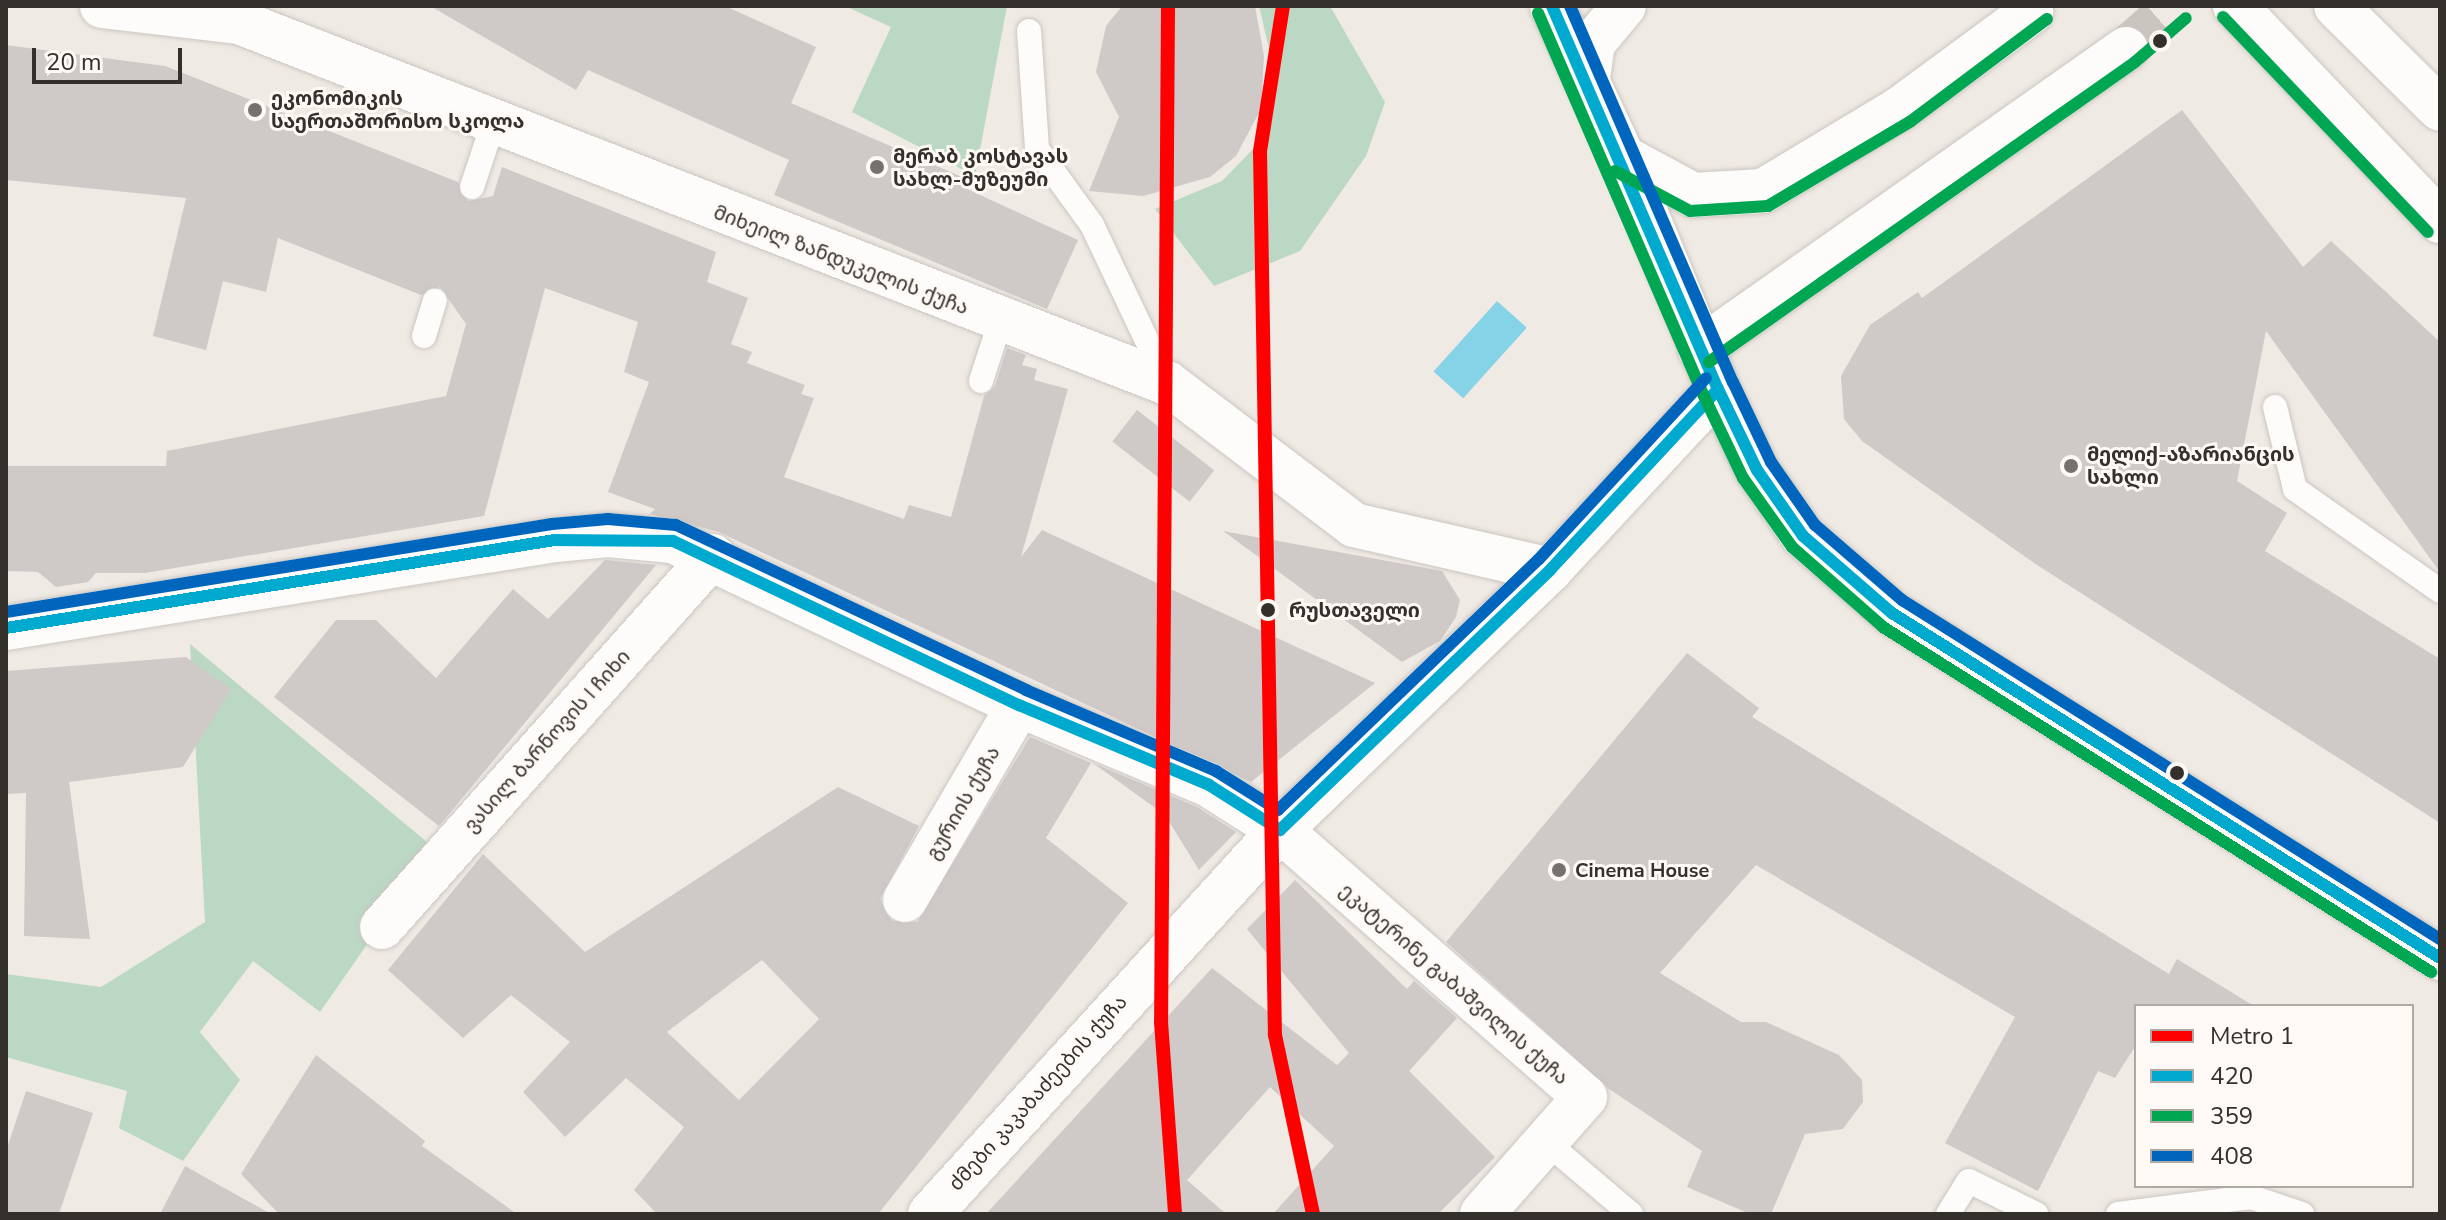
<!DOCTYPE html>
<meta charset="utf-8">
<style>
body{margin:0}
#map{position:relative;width:2446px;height:1220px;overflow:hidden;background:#f0eae4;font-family:"Nunito Sans","Noto Sans Georgian",sans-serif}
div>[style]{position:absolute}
.green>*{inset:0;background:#bad8c3}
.water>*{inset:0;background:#86d2e7;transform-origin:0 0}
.building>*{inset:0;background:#cfc9c8;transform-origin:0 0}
.primary-tunnel>*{height:44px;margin-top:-22px;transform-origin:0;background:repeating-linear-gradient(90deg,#cac5bf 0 44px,transparent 0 66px)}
.roads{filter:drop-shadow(0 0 2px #cbc6c1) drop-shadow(0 0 2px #cbc6c1)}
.lane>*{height:24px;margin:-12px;padding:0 12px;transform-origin:12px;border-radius:12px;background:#fdfcfb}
.street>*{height:44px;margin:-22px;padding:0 22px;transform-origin:22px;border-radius:22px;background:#fdfcfb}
.secondary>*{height:44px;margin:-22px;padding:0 22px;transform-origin:22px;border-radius:22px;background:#fdfcfb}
.primary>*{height:44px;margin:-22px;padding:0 22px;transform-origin:22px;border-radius:22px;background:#fdfcfb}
.bus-1>*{height:12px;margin:-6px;padding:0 6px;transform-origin:6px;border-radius:6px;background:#00a9ce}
.bus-2>*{height:12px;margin:-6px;padding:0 6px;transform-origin:6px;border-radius:6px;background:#00a651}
.bus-3>*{height:12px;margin:-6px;padding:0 6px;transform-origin:6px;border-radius:6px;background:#0065bd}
.metro-1>*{height:14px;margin:-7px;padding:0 7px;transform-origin:7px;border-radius:7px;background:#f00}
.dots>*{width:22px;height:22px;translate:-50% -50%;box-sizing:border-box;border:4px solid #fef9f4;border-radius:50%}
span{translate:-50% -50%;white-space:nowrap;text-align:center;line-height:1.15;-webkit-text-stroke:6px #fef9f4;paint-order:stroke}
.poi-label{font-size:20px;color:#34302c;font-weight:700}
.left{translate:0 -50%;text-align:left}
.street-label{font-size:20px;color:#34302c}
.stop-label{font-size:20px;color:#34302c;font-weight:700}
.frame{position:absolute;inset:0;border:8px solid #34302c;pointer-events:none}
.legend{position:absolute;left:2134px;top:1004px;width:280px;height:184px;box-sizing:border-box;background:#fef9f4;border:2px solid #ada9a4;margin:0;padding:10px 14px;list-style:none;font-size:24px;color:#34302c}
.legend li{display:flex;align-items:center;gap:16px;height:40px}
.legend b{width:40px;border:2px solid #ada9a4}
.scale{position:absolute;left:32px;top:48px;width:150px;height:36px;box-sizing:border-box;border:4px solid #34302c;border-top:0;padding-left:10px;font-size:24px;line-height:28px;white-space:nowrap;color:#34302c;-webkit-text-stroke:6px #fef9f4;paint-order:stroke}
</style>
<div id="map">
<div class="green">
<i style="clip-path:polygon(845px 6px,1007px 6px,975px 176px,852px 112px,891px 27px)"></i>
<i style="clip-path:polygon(1259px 6px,1330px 6px,1385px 102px,1366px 156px,1300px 251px,1214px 286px,1155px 209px,1222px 181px,1255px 147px,1276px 79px)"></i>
<i style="clip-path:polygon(190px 644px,434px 848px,320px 1012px,253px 961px,200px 1032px,240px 1080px,183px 1161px,119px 1128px,127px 1091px,6px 1057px,6px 974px,101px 987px,205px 922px)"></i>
</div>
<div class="water">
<i style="left:1497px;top:301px;width:40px;height:95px;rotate:42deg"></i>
</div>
<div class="building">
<i style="clip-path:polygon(430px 6px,725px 6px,816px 47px,791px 103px,969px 180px,965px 188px,1078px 240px,1047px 309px,774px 195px,789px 160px,588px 70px,576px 90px)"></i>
<i style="clip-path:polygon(1122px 6px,1255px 6px,1264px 56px,1261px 109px,1236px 156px,1210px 177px,1143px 196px,1089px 191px,1119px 117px,1096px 72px,1106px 26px)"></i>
<i style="clip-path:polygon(6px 45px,165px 66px,458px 182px,468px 201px,493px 196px,502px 167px,716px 252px,707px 282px,748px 298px,731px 344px,752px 352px,747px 363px,805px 385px,801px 394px,814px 398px,784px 477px,904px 519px,909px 505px,951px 517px,984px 396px,995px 386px,1007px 348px,1026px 355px,1022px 365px,1037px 369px,1034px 380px,1068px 389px,1021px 557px,1042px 530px,1375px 683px,1251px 782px,719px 532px,650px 514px,655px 509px,608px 492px,649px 382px,624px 372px,638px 322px,545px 288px,484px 516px,145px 573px,96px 573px,88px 582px,56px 587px,38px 572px,6px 571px,6px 466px,166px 466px,167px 451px,446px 396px,466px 324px,440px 287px,421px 295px,278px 238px,266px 292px,223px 281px,206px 350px,153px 336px,186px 198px,6px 180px)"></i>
<i style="clip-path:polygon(2182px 110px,2303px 267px,2331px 241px,2440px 342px,2440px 572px,2266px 331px,2237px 481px,2287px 513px,2265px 551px,2440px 659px,2440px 823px,2034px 563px,1862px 441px,1844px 419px,1841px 376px,1870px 325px,1918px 292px,1922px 298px)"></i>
<i style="left:1137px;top:410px;width:98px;height:40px;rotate:38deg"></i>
<i style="clip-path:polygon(1223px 531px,1442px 571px,1460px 600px,1456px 617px,1440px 641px,1402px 662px)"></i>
<i style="clip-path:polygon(605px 560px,656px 565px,439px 826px,274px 697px,336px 620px,376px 620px,436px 678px,513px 589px,548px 619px)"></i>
<i style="clip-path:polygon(1687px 653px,1759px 708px,1752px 717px,2169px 974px,2177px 959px,2254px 1006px,2136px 1006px,2136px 1045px,2115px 1078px,2098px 1071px,2038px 1191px,1945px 1143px,2015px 1017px,1756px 865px,1660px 973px,1741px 1022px,1766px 1022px,1839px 1055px,1862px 1080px,1863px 1102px,1843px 1129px,1805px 1134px,1771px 1214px,1750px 1214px,1687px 1187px,1702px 1151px,1609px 1089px,1446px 942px)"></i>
<i style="clip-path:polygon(186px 657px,231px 689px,183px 767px,69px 782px,90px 939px,24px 936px,26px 793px,6px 794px,6px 671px)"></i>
<i style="clip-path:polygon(evenodd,1030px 737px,1091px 763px,1046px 838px,1128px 903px,878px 1214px,657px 1214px,634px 1190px,684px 1127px,626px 1078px,565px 1137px,523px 1092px,570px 1042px,511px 995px,463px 1038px,388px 970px,483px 854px,585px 952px,838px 787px,919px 826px,880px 899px,892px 921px,917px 922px,1030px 737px,762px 960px,819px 1019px,739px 1100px,667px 1032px,762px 960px)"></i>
<i style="clip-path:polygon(1093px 763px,1197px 807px,1236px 832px,1199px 870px,1165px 815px)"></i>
<i style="clip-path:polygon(1295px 880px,1407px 989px,1414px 981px,1457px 1018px,1409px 1071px,1495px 1157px,1438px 1214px,1273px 1214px,1334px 1146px,1270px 1087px,1187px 1180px,1226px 1214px,986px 1214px,1212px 968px,1337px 1065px,1349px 1053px,1247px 929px)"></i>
<i style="clip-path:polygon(316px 1055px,425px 1141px,422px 1146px,517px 1214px,279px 1214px,241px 1174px)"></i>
<i style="clip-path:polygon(26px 1091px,93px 1113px,59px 1214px,6px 1214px,6px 1151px)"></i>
<i style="clip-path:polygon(185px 1166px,271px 1214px,160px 1214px)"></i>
</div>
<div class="primary-tunnel">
<i style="left:2126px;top:49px;width:65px;rotate:-41.3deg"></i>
</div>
<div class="roads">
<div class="lane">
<i style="left:1029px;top:31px;width:118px;rotate:86.1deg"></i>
<i style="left:1037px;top:149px;width:94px;rotate:54.1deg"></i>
<i style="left:1092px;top:225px;width:175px;rotate:64.6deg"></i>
<i style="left:472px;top:187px;width:66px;rotate:-71.6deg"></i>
<i style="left:424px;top:336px;width:37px;rotate:-73deg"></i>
<i style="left:981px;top:381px;width:62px;rotate:-72.1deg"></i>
<i style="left:2275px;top:407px;width:84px;rotate:76.3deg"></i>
<i style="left:2295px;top:489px;width:177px;rotate:35.1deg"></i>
<i style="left:1545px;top:1141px;width:113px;rotate:40.3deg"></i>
<i style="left:1948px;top:1214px;width:39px;rotate:-58deg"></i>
<i style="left:1969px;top:1181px;width:75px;rotate:26.2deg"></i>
<i style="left:2118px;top:1214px;width:134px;rotate:-7.3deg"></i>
<i style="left:2251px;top:1197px;width:54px;rotate:18.4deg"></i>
</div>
<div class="street">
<i style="left:905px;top:900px;width:226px;rotate:-59.7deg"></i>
<i style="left:382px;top:927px;width:497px;rotate:-48.3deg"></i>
<i style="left:930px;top:1214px;width:520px;rotate:-47.65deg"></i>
<i style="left:1280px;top:830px;width:405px;rotate:41.2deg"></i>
<i style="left:1585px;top:1097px;width:156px;rotate:131.4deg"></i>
</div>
<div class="secondary">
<i style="left:102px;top:6px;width:138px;rotate:6.7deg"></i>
<i style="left:239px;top:22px;width:996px;rotate:21.26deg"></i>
<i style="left:1167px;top:383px;width:235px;rotate:37.2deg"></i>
<i style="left:1354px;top:525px;width:201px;rotate:12.9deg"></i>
<i style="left:6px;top:628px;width:556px;rotate:-9.11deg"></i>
<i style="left:555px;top:540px;width:53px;rotate:-5.4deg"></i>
<i style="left:608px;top:535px;width:65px;rotate:5.3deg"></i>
<i style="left:673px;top:541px;width:383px;rotate:25.4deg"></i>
<i style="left:1019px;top:705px;width:206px;rotate:22.8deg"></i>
<i style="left:1209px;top:785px;width:84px;rotate:32.4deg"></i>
<i style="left:1280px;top:830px;width:375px;rotate:-43.9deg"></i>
<i style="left:1550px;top:570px;width:247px;rotate:-47.1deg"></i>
</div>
<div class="primary">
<i style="left:1552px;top:6px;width:167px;rotate:64.8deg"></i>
<i style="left:1623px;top:157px;width:251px;rotate:67.7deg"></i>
<i style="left:1718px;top:389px;width:90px;rotate:64.3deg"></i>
<i style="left:1757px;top:470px;width:80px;rotate:55.1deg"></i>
<i style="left:1803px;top:536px;width:118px;rotate:40.9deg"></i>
<i style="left:1892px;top:613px;width:648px;rotate:32.19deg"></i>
<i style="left:2235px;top:6px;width:297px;rotate:46.4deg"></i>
<i style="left:2336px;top:6px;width:146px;rotate:44.7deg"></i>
<i style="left:1588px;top:78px;width:35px;rotate:-82deg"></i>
<i style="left:1593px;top:43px;width:48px;rotate:-50deg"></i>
<i style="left:1623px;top:157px;width:80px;rotate:28.5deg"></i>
<i style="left:1693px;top:195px;width:70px;rotate:-3.3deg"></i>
<i style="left:1763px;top:191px;width:161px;rotate:-31deg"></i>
<i style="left:1901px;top:108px;width:162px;rotate:-36.4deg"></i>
<i style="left:1700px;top:349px;width:521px;rotate:-35.15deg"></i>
</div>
</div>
<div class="bus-1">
<i style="left:1552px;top:6px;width:417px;rotate:66.6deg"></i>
<i style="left:1718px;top:389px;width:90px;rotate:64.3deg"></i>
<i style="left:1757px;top:470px;width:80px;rotate:55.1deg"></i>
<i style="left:1803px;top:536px;width:118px;rotate:40.9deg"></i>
<i style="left:1892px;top:613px;width:648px;rotate:32.19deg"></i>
<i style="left:6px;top:628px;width:556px;rotate:-9.11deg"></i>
<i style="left:555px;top:540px;width:118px;rotate:0.5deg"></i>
<i style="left:673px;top:541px;width:383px;rotate:25.4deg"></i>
<i style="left:1019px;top:705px;width:206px;rotate:22.8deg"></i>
<i style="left:1209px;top:785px;width:84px;rotate:32.4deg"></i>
<i style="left:1280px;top:830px;width:375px;rotate:-43.9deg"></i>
<i style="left:1550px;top:570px;width:247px;rotate:-47.1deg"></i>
</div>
<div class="bus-2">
<i style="left:1538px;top:13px;width:417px;rotate:66.6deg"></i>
<i style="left:1704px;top:396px;width:91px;rotate:64.6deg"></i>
<i style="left:1743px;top:478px;width:85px;rotate:54.6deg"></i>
<i style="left:1792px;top:547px;width:121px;rotate:41.3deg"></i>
<i style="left:1883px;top:627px;width:648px;rotate:32.19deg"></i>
<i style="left:2223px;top:17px;width:297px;rotate:46.4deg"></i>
<i style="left:1615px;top:171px;width:85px;rotate:28.1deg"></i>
<i style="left:1690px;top:211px;width:78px;rotate:-3.7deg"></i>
<i style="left:1768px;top:206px;width:166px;rotate:-30.7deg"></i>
<i style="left:1911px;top:121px;width:170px;rotate:-36.9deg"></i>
<i style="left:1709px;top:362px;width:521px;rotate:-35.15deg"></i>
<i style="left:2135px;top:62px;width:67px;rotate:-40.8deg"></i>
</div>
<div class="bus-3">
<i style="left:1570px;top:6px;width:410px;rotate:66.6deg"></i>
<i style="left:1733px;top:382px;width:89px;rotate:64.6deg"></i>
<i style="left:1771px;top:462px;width:77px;rotate:55.1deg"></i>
<i style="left:1815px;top:525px;width:115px;rotate:40.8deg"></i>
<i style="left:1902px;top:600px;width:636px;rotate:32.22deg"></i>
<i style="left:6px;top:612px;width:553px;rotate:-9.16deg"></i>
<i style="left:552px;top:524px;width:56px;rotate:-5.1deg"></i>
<i style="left:608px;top:519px;width:68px;rotate:5deg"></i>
<i style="left:676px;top:525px;width:387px;rotate:25.2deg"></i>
<i style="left:1026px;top:690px;width:207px;rotate:23.1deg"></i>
<i style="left:1216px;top:771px;width:73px;rotate:32.2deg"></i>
<i style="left:1278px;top:810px;width:362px;rotate:-43.9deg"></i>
<i style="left:1539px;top:559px;width:246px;rotate:-47.3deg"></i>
</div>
<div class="metro-1">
<i style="left:1168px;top:6px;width:1016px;rotate:90.39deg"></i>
<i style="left:1161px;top:1022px;width:193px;rotate:85.8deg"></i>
<i style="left:1283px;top:6px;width:148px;rotate:99deg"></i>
<i style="left:1260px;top:152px;width:883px;rotate:89.03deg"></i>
<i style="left:1275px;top:1035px;width:183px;rotate:78deg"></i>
</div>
<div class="dots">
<i style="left:2160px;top:41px;background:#34302c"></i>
<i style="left:255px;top:110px;background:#76716c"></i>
<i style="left:877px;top:167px;background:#76716c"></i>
<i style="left:2071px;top:466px;background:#76716c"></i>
<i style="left:1268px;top:610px;background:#34302c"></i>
<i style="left:2177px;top:773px;background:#34302c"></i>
<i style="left:1559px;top:870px;background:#76716c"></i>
</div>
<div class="poi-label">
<span class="left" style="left:271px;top:110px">ეკონომიკის<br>საერთაშორისო სკოლა</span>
<span class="left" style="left:893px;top:168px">მერაბ კოსტავას<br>სახლ-მუზეუმი</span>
<span class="left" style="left:2087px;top:466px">მელიქ-აზარიანცის<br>სახლი</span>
<span class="left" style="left:1575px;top:870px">Cinema House</span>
</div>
<div class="street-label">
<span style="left:841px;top:260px;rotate:21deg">მიხეილ ზანდუკელის ქუჩა</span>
<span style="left:547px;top:741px;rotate:-48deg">ვასილ ბარნოვის I ჩიხი</span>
<span style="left:963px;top:803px;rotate:-60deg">გურიის ქუჩა</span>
<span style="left:1454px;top:984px;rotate:41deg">ეკატერინე გაბაშვილის ქუჩა</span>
<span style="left:1038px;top:1093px;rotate:-48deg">ძმები კაკაბაძეების ქუჩა</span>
</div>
<div class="stop-label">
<span class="left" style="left:1289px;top:610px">რუსთაველი</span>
</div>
<div class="frame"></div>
<ul class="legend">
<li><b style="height:10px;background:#f00"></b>Metro 1</li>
<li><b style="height:10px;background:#00a9ce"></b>420</li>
<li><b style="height:10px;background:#00a651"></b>359</li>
<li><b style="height:10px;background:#0065bd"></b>408</li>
</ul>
<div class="scale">20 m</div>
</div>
